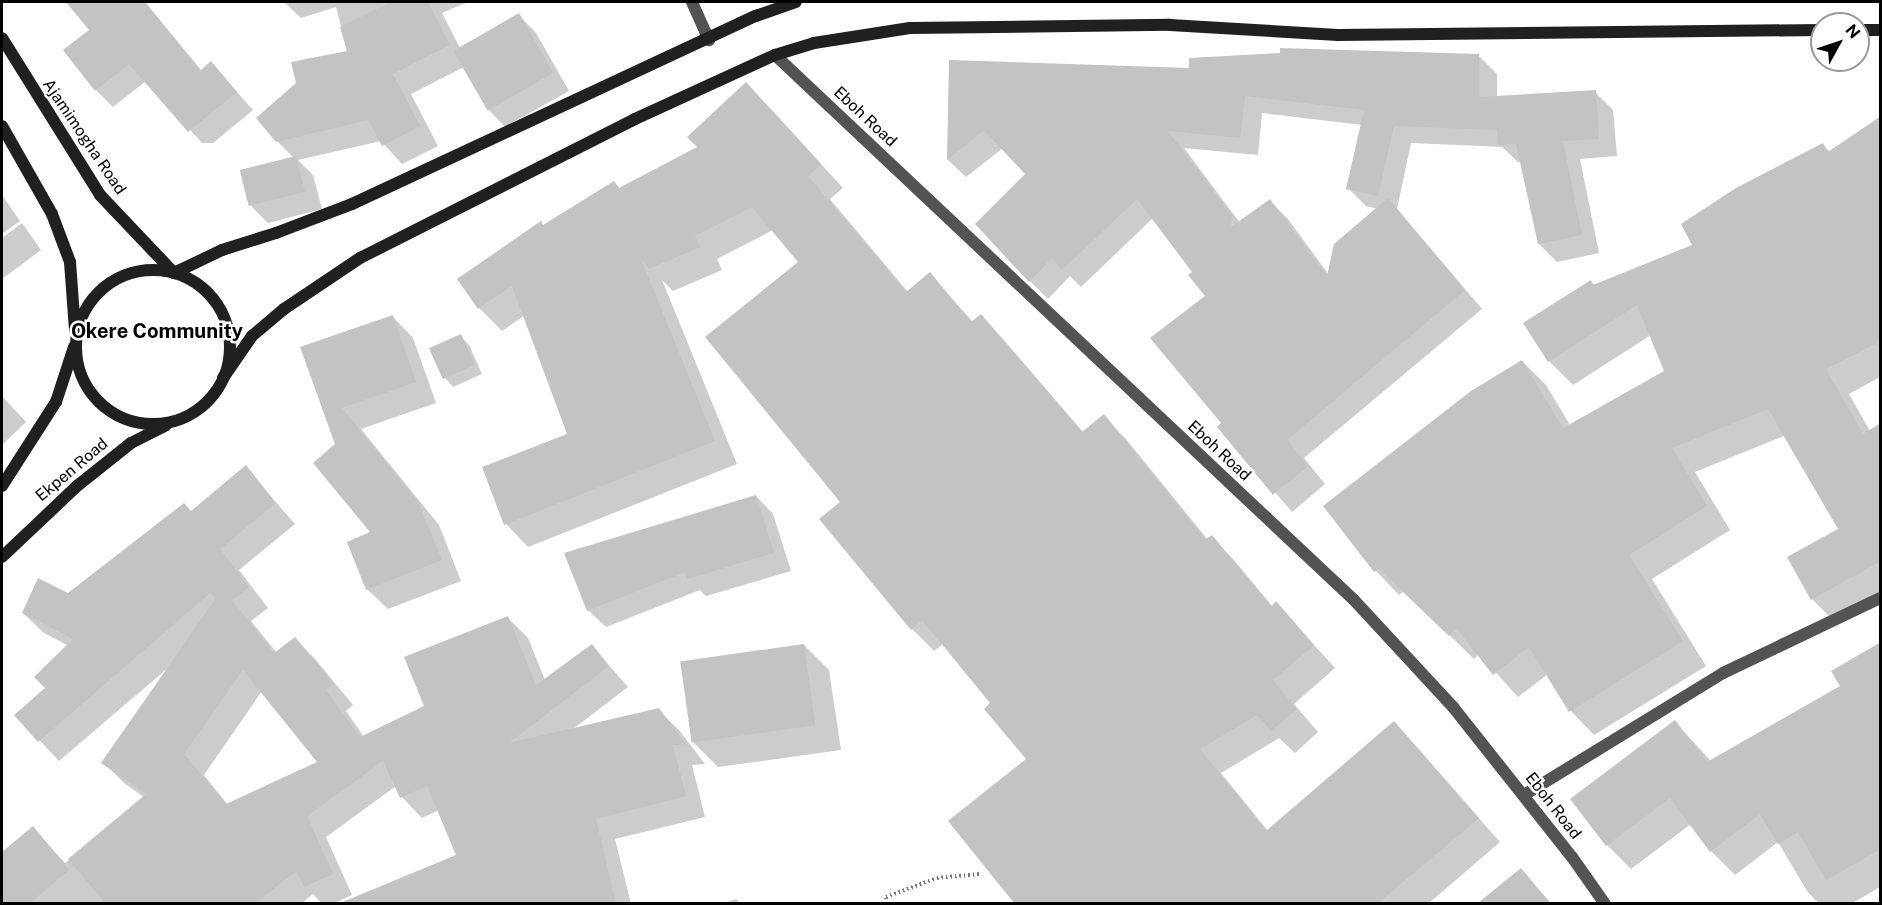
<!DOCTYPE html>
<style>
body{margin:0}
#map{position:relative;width:1882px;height:905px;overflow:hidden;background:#fff;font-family:"Public Sans",sans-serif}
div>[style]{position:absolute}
.shadow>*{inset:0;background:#0003}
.building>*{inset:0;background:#c3c3c3;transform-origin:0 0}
.path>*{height:4px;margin-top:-2px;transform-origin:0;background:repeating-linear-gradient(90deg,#757575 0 1.5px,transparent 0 4.5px)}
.minor>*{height:12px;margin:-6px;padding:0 6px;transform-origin:6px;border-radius:6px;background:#535353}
.secondary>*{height:12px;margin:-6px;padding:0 6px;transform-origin:6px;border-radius:6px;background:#202020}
.secondary>.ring{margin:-6px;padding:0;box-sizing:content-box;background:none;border:12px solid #202020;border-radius:50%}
span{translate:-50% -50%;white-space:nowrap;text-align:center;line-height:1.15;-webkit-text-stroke:5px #fff;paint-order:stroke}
.street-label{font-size:16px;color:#000}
.quarter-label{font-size:20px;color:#000;font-weight:700}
.frame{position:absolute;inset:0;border:3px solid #000;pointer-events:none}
.north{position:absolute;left:1810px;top:12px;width:60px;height:60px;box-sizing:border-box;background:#fff;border:2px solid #999;border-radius:50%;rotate:50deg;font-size:16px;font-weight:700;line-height:24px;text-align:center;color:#000}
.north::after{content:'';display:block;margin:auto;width:21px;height:27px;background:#000;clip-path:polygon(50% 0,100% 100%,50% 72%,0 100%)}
</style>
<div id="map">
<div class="shadow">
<i style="clip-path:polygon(68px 2px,145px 2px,202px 71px,211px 63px,253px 110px,213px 143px,202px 143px,146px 81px,113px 107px,96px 90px,91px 30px)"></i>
<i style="clip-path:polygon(284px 2px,468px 2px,442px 13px,460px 48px,519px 15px,536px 33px,569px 91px,505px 127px,488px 109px,464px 67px,411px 94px,438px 146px,402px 164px,381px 141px,298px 160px,313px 175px,322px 209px,268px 223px,251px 206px,294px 158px,277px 141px,348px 52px,336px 7px,301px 18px)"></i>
<i style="clip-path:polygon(evenodd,1479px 56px,1497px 74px,1497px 97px,1595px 92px,1613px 110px,1617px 156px,1580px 159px,1599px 253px,1557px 262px,1539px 244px,1521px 162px,1518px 162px,1502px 147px,1411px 143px,1397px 209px,1482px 309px,1304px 458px,1325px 484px,1292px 512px,1219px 427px,1223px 423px,1207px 296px,1194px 272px,1153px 218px,1081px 287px,1070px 276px,1048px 299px,1030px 281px,1027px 174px,1003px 148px,966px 177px,948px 160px,951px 61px,1191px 70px,1479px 56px,1262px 113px,1362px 125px,1348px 188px,1366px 206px,1378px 209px,1329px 275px,1288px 219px,1270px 201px,1240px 223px,1184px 148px,1258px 155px,1262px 113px)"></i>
<i style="clip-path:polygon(769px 107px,843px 188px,830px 199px,908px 292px,930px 274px,973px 322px,980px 316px,1003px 339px,1083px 432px,1103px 416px,1126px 439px,1208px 540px,1211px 537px,1234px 560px,1273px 607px,1276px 603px,1335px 668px,1294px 704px,1318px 732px,1295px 753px,1279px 738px,1221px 773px,1268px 831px,1394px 723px,1500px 842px,1428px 904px,1150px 904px,1124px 863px,1117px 866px,1131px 904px,1016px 904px,950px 821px,1028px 760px,992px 704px,943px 644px,934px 651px,912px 629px,842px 502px,800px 263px,773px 230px,717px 259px,722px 270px,673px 291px,662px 280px,737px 464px,528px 547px,506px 524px,569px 435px,525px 315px,502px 331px,479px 308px,544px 226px,614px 183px,620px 189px,700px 148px)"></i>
<i style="clip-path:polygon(1880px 118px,1880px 377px,1849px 394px,1870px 431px,1880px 425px,1880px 598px,1836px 623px,1812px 599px,1840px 530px,1784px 436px,1695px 472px,1730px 530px,1652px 579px,1706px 666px,1594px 735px,1571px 711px,1548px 674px,1518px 697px,1479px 654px,1474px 659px,1404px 591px,1399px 595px,1376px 571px,1325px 506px,1522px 361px,1546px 385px,1570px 425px,1666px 372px,1651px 335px,1573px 385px,1549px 361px,1591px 282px,1595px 286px,1694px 246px,1823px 145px,1830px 152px)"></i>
<i style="clip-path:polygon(2px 195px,20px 221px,2px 234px)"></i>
<i style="clip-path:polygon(22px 223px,41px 250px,2px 279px,2px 238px)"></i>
<i style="clip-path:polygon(393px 317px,413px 338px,436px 403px,361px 429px,439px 525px,461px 581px,388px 609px,367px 589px,373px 533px,302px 348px)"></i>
<i style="clip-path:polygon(460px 336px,469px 345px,482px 374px,453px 387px,445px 378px,431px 350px)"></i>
<i style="clip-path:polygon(2px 396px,26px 422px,2px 445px)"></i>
<i style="clip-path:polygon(evenodd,245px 467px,295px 524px,239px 570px,268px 608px,251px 621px,277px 653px,295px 639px,315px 659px,353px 705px,346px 711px,364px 737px,426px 707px,508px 618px,528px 638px,545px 680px,592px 646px,628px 687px,573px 729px,658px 710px,679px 730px,705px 764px,692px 765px,705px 817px,615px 839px,631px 904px,383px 904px,377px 889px,458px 856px,439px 810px,422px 818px,402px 797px,396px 786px,326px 837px,352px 895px,332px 904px,322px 904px,313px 894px,301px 904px,2px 904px,2px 850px,4px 852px,33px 828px,65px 863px,144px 797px,124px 783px,103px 762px,169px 667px,59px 761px,16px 715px,47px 688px,69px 646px,44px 633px,23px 613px,69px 595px,192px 512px,245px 467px,262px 691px,320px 763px,228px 805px,204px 775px,262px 691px)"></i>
<i style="clip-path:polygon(756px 496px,773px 514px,791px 571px,706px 596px,700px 590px,606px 627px,588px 610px)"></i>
<i style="clip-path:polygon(1880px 643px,1880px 887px,1851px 904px,1819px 904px,1807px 891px,1778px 842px,1735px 875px,1711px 851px,1691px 824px,1631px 869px,1607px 845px,1572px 799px,1675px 722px,1711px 761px,1842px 687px)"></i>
<i style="clip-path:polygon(804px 645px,829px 670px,841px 750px,718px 767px,693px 742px)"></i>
<i style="clip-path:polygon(1520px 870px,1552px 904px,1481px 904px)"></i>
<i style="clip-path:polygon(736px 899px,741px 904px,721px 904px)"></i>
</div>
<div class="building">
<i style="clip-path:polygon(66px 2px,145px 2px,200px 71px,211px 61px,237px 92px,188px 132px,129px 64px,95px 91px,63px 50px,89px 30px)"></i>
<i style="clip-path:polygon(391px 2px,428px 2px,450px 45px,393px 74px,420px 126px,382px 146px,368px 120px,276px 142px,256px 118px,296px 83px,291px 62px,347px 51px,340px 27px)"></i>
<i style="left:519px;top:13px;width:69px;height:76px;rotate:60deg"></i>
<i style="clip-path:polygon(1280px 48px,1479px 54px,1479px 97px,1596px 90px,1599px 139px,1563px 141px,1582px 235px,1538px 244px,1516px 144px,1498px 145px,1497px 130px,1394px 126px,1378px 196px,1346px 189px,1364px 110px,1245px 96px,1240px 138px,1168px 131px,1232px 216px,1231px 227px,1270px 199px,1327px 276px,1334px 244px,1388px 198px,1465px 290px,1287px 440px,1308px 466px,1273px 495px,1217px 427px,1221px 423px,1150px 338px,1205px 296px,1188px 275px,1192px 272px,1137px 199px,1062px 270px,1052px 258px,1029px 282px,975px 224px,1025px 174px,984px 130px,947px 160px,949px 60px,1189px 68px,1189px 58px,1280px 53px)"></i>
<i style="clip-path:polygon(746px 82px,821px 164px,808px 176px,906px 292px,930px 272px,971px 322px,981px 314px,1082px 432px,1104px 414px,1205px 540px,1212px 535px,1271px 607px,1276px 601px,1314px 645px,1273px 680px,1297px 709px,1271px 731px,1257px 715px,1200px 749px,1266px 831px,1394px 721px,1479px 818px,1378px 903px,1014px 903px,948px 821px,1026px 759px,984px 709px,990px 703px,922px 620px,911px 630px,819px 519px,840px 502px,705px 337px,798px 262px,752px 207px,695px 236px,700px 247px,649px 269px,641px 259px,715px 441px,504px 525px,482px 467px,567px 434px,512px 286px,478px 309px,457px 279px,541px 221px,543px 225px,614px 181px,619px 188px,697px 147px,687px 137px)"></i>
<i style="clip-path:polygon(1881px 116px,1881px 341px,1826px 369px,1863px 434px,1881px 423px,1881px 561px,1811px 600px,1787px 557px,1838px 529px,1768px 409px,1672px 448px,1707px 506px,1629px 555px,1683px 641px,1569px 712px,1529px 647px,1493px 675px,1457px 629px,1449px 636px,1379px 569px,1374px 572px,1323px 506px,1471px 391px,1522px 360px,1563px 428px,1664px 371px,1637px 305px,1548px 362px,1523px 323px,1591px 280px,1593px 285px,1692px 245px,1681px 224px,1736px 188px,1823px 143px,1828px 152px)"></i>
<i style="left:296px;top:156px;width:37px;height:58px;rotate:76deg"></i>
<i style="clip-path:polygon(393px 315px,416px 382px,342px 408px,418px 502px,442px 560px,366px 590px,347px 542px,370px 532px,313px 463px,335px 444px,300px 347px)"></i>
<i style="left:461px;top:334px;width:34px;height:35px;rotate:66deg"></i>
<i style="clip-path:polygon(evenodd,246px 465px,276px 503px,220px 549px,249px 587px,232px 600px,274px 653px,295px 637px,334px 684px,326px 690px,360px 737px,424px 706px,404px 657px,508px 616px,536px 685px,592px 644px,609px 666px,509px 743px,659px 708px,686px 744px,673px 745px,686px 796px,596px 819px,616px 903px,340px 903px,456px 855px,427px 786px,400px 798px,383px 761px,307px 816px,333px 874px,304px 887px,296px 871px,256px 903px,105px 903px,68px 859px,146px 794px,101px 763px,216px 598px,210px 593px,38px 742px,14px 715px,45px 688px,34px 677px,73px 639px,22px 613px,38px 578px,68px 593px,184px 503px,191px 511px,246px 465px,243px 670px,317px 762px,226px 804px,184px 754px,243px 670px)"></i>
<i style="clip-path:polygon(756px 495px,774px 553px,687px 579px,685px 572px,587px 611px,564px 553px)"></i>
<i style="clip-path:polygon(1881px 642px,1881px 849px,1826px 880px,1798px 832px,1778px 844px,1760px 814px,1710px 852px,1670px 798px,1606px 846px,1570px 799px,1675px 720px,1707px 762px,1840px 686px,1831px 671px)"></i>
<i style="left:804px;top:644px;width:82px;height:125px;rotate:82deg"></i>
<i style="clip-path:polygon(33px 826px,69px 870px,30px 903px,2px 903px,2px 852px)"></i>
<i style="clip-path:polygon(1521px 868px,1550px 903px,1478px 903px)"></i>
</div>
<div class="path">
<i style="left:886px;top:904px;width:7px;rotate:-90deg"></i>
<i style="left:886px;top:897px;width:54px;rotate:-20.4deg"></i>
<i style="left:937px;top:878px;width:43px;rotate:-5.3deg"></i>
</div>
<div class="minor">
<i style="left:692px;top:2px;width:42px;rotate:65.9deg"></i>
<i style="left:775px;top:55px;width:795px;rotate:43.27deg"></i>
<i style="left:1354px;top:600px;width:146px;rotate:47.2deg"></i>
<i style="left:1453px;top:707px;width:191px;rotate:51.6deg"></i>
<i style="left:1572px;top:857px;width:57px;rotate:54.9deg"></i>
<i style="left:1524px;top:795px;width:233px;rotate:-31.5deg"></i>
<i style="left:1723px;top:673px;width:174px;rotate:-25.5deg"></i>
</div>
<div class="secondary">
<i style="left:1858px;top:30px;width:22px"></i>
<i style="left:2px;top:38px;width:185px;rotate:58deg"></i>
<i style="left:100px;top:195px;width:108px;rotate:46.5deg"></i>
<i style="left:174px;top:273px;width:53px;rotate:-25.6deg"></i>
<i style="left:222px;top:250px;width:57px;rotate:-17.5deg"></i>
<i style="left:276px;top:233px;width:81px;rotate:-20.9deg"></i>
<i style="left:352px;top:204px;width:446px;rotate:-25deg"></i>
<i style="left:756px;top:16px;width:42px;rotate:-19.3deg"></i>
<i style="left:2px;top:126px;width:101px;rotate:60.4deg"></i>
<i style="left:52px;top:214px;width:51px;rotate:69.4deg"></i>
<i style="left:70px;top:262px;width:68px;rotate:85.8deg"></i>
<i class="ring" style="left:76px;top:270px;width:142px;height:142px"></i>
<i style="left:223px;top:378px;width:51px;rotate:-55.4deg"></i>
<i style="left:252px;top:336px;width:42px;rotate:-40.2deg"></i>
<i style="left:284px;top:309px;width:92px;rotate:-33.9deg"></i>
<i style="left:360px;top:258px;width:308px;rotate:-26.8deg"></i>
<i style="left:635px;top:119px;width:154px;rotate:-24.6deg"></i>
<i style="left:775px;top:55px;width:41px;rotate:-17.1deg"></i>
<i style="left:814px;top:43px;width:97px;rotate:-8.9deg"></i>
<i style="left:910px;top:28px;width:260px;rotate:-0.7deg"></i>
<i style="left:1170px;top:25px;width:168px;rotate:3.4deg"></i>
<i style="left:1338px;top:35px;width:484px;rotate:-0.6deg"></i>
<i style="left:2px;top:486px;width:100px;rotate:-57.3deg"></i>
<i style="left:56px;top:402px;width:58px;rotate:-71.9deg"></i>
<i style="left:2px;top:557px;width:103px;rotate:-43.4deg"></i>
<i style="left:77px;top:486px;width:69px;rotate:-38.5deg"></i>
<i style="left:131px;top:443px;width:39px;rotate:-27deg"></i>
</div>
<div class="street-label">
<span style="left:865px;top:117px;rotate:43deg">Eboh Road</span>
<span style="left:84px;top:137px;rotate:56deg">Ajamimogha Road</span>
<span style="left:1219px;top:451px;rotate:43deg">Eboh Road</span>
<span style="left:72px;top:470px;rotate:-40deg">Ekpen Road</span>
<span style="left:1553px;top:806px;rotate:52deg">Eboh Road</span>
</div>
<div class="quarter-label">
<span style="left:157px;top:331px">Okere Community</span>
</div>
<div class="frame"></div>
<div class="north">N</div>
</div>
